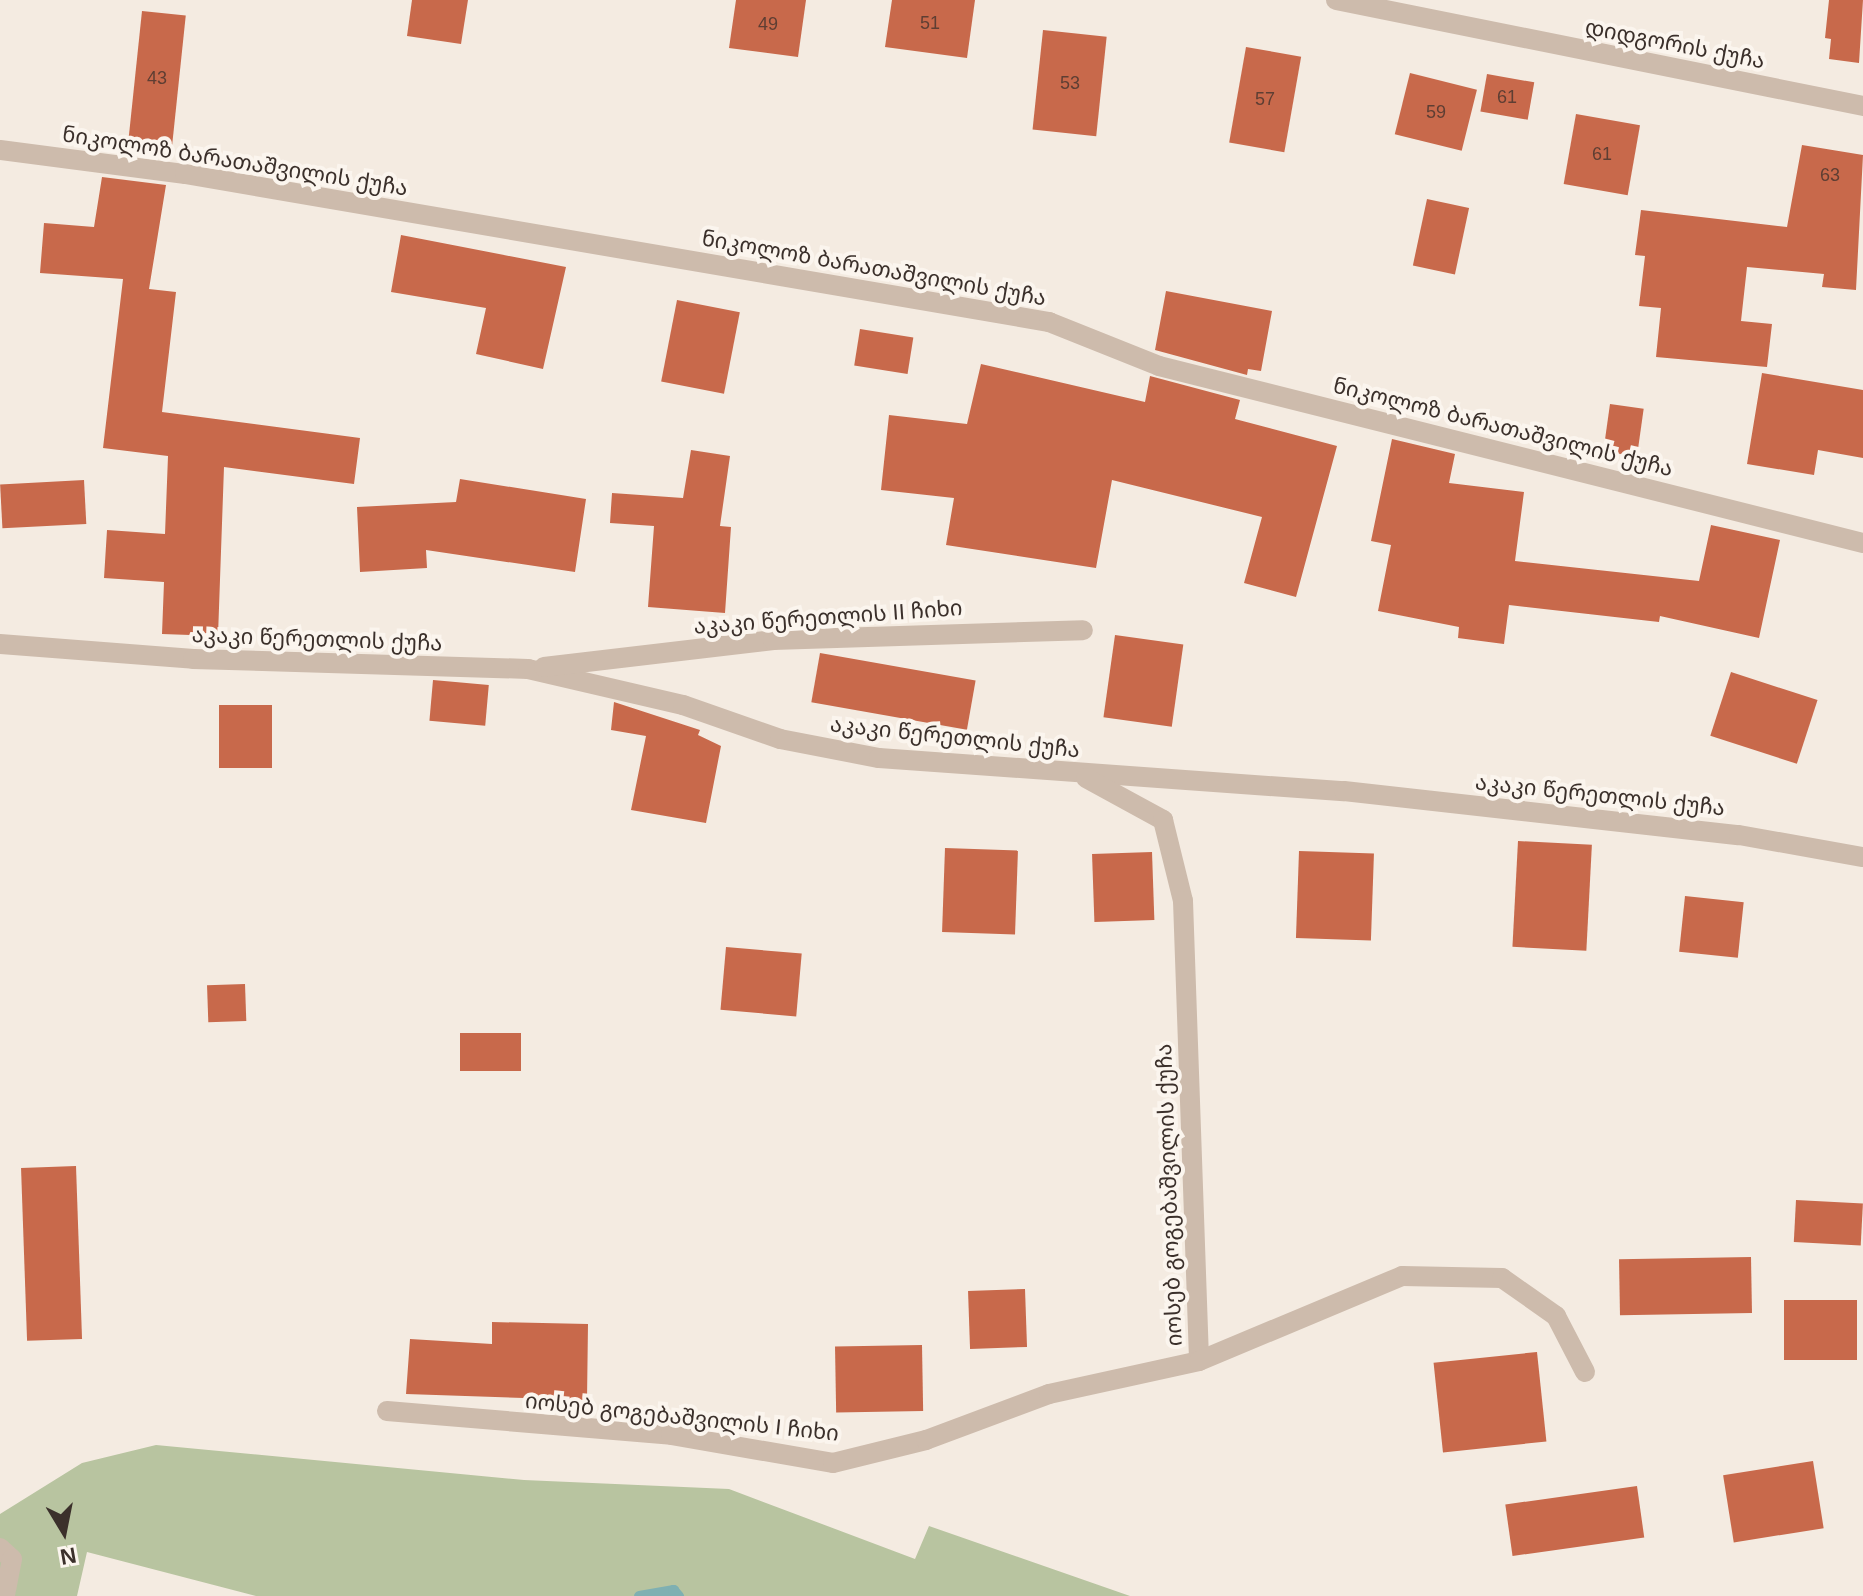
<!DOCTYPE html>
<meta charset="utf-8">
<style>
body{margin:0}
#map{position:relative;width:1863px;height:1596px;overflow:hidden;background:#f4ebe1;font-family:Arial,"Noto Sans Georgian",sans-serif}
div>[style]{position:absolute}
.green>*{inset:0;background:#b8c4a0}
.stream>*{height:11px;margin:-5.5px;padding:0 5.5px;transform-origin:5.5px;border-radius:5.5px;background:#7fb0b2}
.building>*{inset:0;background:#c8694b;transform-origin:0 0}
.minor>*{height:20px;margin:-10px;padding:0 10px;transform-origin:10px;border-radius:10px;background:#cdbbac}
span{translate:-50% -50%;white-space:nowrap;text-align:center;line-height:1.15;-webkit-text-stroke:8px #fbf5ee;paint-order:stroke}
.number-label{font-size:18px;color:#5e3e33}
.number-label span{-webkit-text-stroke-width:0}
.street-label{font-size:22px;color:#3b302b}
.north{position:absolute;left:24px;top:1492px;width:80px;height:80px;-webkit-text-stroke:6px #fbf5ee;paint-order:stroke;rotate:170deg;font-size:22px;font-weight:700;line-height:32px;text-align:center;color:#3b302b}
.north::after{content:'';display:block;margin:auto;width:28px;height:36px;background:#3b302b;clip-path:polygon(50% 0,100% 100%,50% 72%,0 100%)}
</style>
<div id="map">
<div class="green">
<i style="clip-path:polygon(156px 1445px,524px 1480px,729px 1489px,915px 1559px,929px 1526px,1130px 1596px,256px 1596px,87px 1552px,77px 1596px,0 1596px,0 1514px,82px 1463px)"></i>
</div>
<div class="stream">
<i style="left:639px;top:1596px;width:35px;rotate:-10deg"></i>
<i style="left:673px;top:1590px;width:8px;rotate:50deg"></i>
</div>
<div class="building">
<i style="clip-path:polygon(412px 0,468px 0,461px 44px,407px 36px)"></i>
<i style="clip-path:polygon(736px 0,806px 0,798px 57px,729px 48px)"></i>
<i style="clip-path:polygon(892px 0,975px 0,967px 58px,885px 47px)"></i>
<i style="clip-path:polygon(1829px 0,1863px 0,1859px 63px,1829px 59px,1831px 39px,1825px 38px)"></i>
<i style="left:142px;top:11px;width:44px;height:143px;rotate:6deg"></i>
<i style="left:1043px;top:30px;width:64px;height:100px;rotate:6deg"></i>
<i style="left:1246px;top:47px;width:56px;height:97px;rotate:10deg"></i>
<i style="left:1410px;top:73px;width:69px;height:63px;rotate:14deg"></i>
<i style="left:1487px;top:74px;width:48px;height:38px;rotate:10deg"></i>
<i style="left:1576px;top:114px;width:65px;height:71px;rotate:10deg"></i>
<i style="clip-path:polygon(1802px 145px,1863px 155px,1856px 290px,1822px 287px,1824px 274px,1747px 267px,1741px 321px,1772px 324px,1767px 367px,1656px 357px,1661px 308px,1639px 306px,1645px 256px,1635px 255px,1641px 210px,1787px 227px)"></i>
<i style="clip-path:polygon(102px 177px,166px 185px,149px 289px,176px 292px,162px 412px,360px 438px,354px 484px,224px 467px,218px 636px,162px 634px,164px 582px,104px 578px,107px 530px,165px 534px,168px 456px,103px 448px,123px 279px,40px 273px,44px 223px,94px 227px)"></i>
<i style="left:1427px;top:199px;width:43px;height:68px;rotate:12deg"></i>
<i style="clip-path:polygon(401px 235px,566px 267px,543px 369px,476px 354px,486px 308px,391px 292px)"></i>
<i style="clip-path:polygon(1166px 291px,1272px 311px,1261px 371px,1248px 369px,1247px 375px,1155px 350px)"></i>
<i style="left:677px;top:300px;width:64px;height:83px;rotate:11deg"></i>
<i style="left:860px;top:329px;width:54px;height:37px;rotate:9deg"></i>
<i style="clip-path:polygon(981px 364px,1145px 402px,1150px 376px,1240px 400px,1235px 419px,1337px 446px,1296px 597px,1244px 583px,1262px 517px,1112px 480px,1096px 568px,946px 545px,954px 498px,881px 490px,889px 415px,967px 424px)"></i>
<i style="clip-path:polygon(1762px 373px,1863px 390px,1863px 458px,1818px 450px,1814px 475px,1747px 464px)"></i>
<i style="left:1610px;top:404px;width:34px;height:48px;rotate:8deg"></i>
<i style="clip-path:polygon(1392px 439px,1455px 454px,1449px 483px,1524px 492px,1515px 561px,1699px 581px,1711px 525px,1780px 540px,1759px 638px,1660px 616px,1659px 622px,1509px 605px,1504px 644px,1458px 638px,1459px 627px,1378px 611px,1391px 545px,1371px 541px)"></i>
<i style="clip-path:polygon(691px 450px,730px 456px,720px 526px,731px 527px,725px 613px,648px 607px,654px 526px,610px 523px,612px 493px,683px 498px)"></i>
<i style="clip-path:polygon(460px 479px,586px 499px,575px 572px,426px 550px,427px 568px,360px 572px,357px 507px,456px 502px)"></i>
<i style="left:84px;top:480px;width:44px;height:84px;rotate:87deg"></i>
<i style="left:1115px;top:635px;width:69px;height:83px;rotate:8deg"></i>
<i style="left:820px;top:653px;width:158px;height:50px;rotate:10deg"></i>
<i style="left:1731px;top:672px;width:91px;height:67px;rotate:18deg"></i>
<i style="left:433px;top:680px;width:56px;height:41px;rotate:5deg"></i>
<i style="clip-path:polygon(614px 702px,700px 730px,698px 735px,721px 746px,706px 823px,631px 810px,646px 736px,611px 730px)"></i>
<i style="left:219px;top:705px;width:53px;height:63px"></i>
<i style="left:1518px;top:841px;width:74px;height:106px;rotate:3deg"></i>
<i style="left:945px;top:848px;width:73px;height:84px;rotate:2deg"></i>
<i style="left:1299px;top:851px;width:75px;height:87px;rotate:2deg"></i>
<i style="left:1152px;top:852px;width:68px;height:60px;rotate:88deg"></i>
<i style="left:1685px;top:896px;width:59px;height:56px;rotate:6deg"></i>
<i style="left:726px;top:947px;width:76px;height:63px;rotate:5deg"></i>
<i style="left:245px;top:984px;width:37px;height:38px;rotate:88deg"></i>
<i style="left:460px;top:1033px;width:61px;height:38px"></i>
<i style="left:76px;top:1166px;width:173px;height:55px;rotate:88deg"></i>
<i style="left:1796px;top:1200px;width:67px;height:42px;rotate:3deg"></i>
<i style="left:1751px;top:1257px;width:56px;height:132px;rotate:89deg"></i>
<i style="left:1025px;top:1289px;width:58px;height:57px;rotate:88deg"></i>
<i style="left:1784px;top:1300px;width:73px;height:60px"></i>
<i style="clip-path:polygon(492px 1322px,588px 1324px,587px 1400px,406px 1394px,410px 1339px,492px 1344px)"></i>
<i style="left:922px;top:1345px;width:66px;height:87px;rotate:89deg"></i>
<i style="left:1537px;top:1352px;width:90px;height:104px;rotate:84deg"></i>
<i style="left:1813px;top:1461px;width:68px;height:91px;rotate:81deg"></i>
<i style="left:1637px;top:1486px;width:52px;height:133px;rotate:82deg"></i>
</div>
<div class="minor">
<i style="left:1336px;top:0;width:538px;rotate:11.37deg"></i>
<i style="left:0;top:150px;width:187px;rotate:7.4deg"></i>
<i style="left:185px;top:174px;width:877px;rotate:9.72deg"></i>
<i style="left:1049px;top:322px;width:118px;rotate:21.8deg"></i>
<i style="left:1159px;top:366px;width:726px;rotate:14.11deg"></i>
<i style="left:0;top:644px;width:194px;rotate:4.4deg"></i>
<i style="left:193px;top:659px;width:335px;rotate:1.7deg"></i>
<i style="left:528px;top:669px;width:159px;rotate:13.1deg"></i>
<i style="left:683px;top:705px;width:103px;rotate:19.3deg"></i>
<i style="left:780px;top:739px;width:101px;rotate:10.9deg"></i>
<i style="left:879px;top:758px;width:466px;rotate:4.1deg"></i>
<i style="left:1344px;top:791px;width:397px;rotate:6.4deg"></i>
<i style="left:1739px;top:835px;width:126px;rotate:10.1deg"></i>
<i style="left:544px;top:667px;width:231px;rotate:-6.7deg"></i>
<i style="left:773px;top:640px;width:310px;rotate:-1.8deg"></i>
<i style="left:1086px;top:778px;width:88px;rotate:28.6deg"></i>
<i style="left:1163px;top:820px;width:83px;rotate:76.1deg"></i>
<i style="left:1183px;top:901px;width:460px;rotate:88deg"></i>
<i style="left:387px;top:1411px;width:285px;rotate:4.8deg"></i>
<i style="left:671px;top:1435px;width:164px;rotate:9.8deg"></i>
<i style="left:833px;top:1463px;width:96px;rotate:-13.9deg"></i>
<i style="left:926px;top:1440px;width:131px;rotate:-20.5deg"></i>
<i style="left:1049px;top:1394px;width:154px;rotate:-12.4deg"></i>
<i style="left:1199px;top:1361px;width:220px;rotate:-22.7deg"></i>
<i style="left:1402px;top:1276px;width:100px;rotate:1.1deg"></i>
<i style="left:1502px;top:1278px;width:66px;rotate:35.1deg"></i>
<i style="left:1556px;top:1316px;width:63px;rotate:62.6deg"></i>
<i style="left:0;top:1548px;width:16px;rotate:43deg"></i>
<i style="left:12px;top:1559px;width:38px;rotate:101deg"></i>
</div>
<div class="number-label">
<span style="left:930px;top:23px">51</span>
<span style="left:768px;top:24px">49</span>
<span style="left:157px;top:78px">43</span>
<span style="left:1070px;top:83px">53</span>
<span style="left:1507px;top:97px">61</span>
<span style="left:1265px;top:99px">57</span>
<span style="left:1436px;top:112px">59</span>
<span style="left:1602px;top:154px">61</span>
<span style="left:1830px;top:175px">63</span>
</div>
<div class="street-label">
<span style="left:1675px;top:44px;rotate:11deg">დიდგორის ქუჩა</span>
<span style="left:235px;top:161px;rotate:9deg">ნიკოლოზ ბარათაშვილის ქუჩა</span>
<span style="left:874px;top:268px;rotate:10deg">ნიკოლოზ ბარათაშვილის ქუჩა</span>
<span style="left:1503px;top:427px;rotate:14deg">ნიკოლოზ ბარათაშვილის ქუჩა</span>
<span style="left:828px;top:617px;rotate:-4deg">აკაკი წერეთლის II ჩიხი</span>
<span style="left:317px;top:639px;rotate:2deg">აკაკი წერეთლის ქუჩა</span>
<span style="left:955px;top:737px;rotate:6deg">აკაკი წერეთლის ქუჩა</span>
<span style="left:1600px;top:795px;rotate:6deg">აკაკი წერეთლის ქუჩა</span>
<span style="left:1169px;top:1195px;rotate:-92deg">იოსებ გოგებაშვილის ქუჩა</span>
<span style="left:682px;top:1417px;rotate:6deg">იოსებ გოგებაშვილის I ჩიხი</span>
</div>
<div class="north">N</div>
</div>
